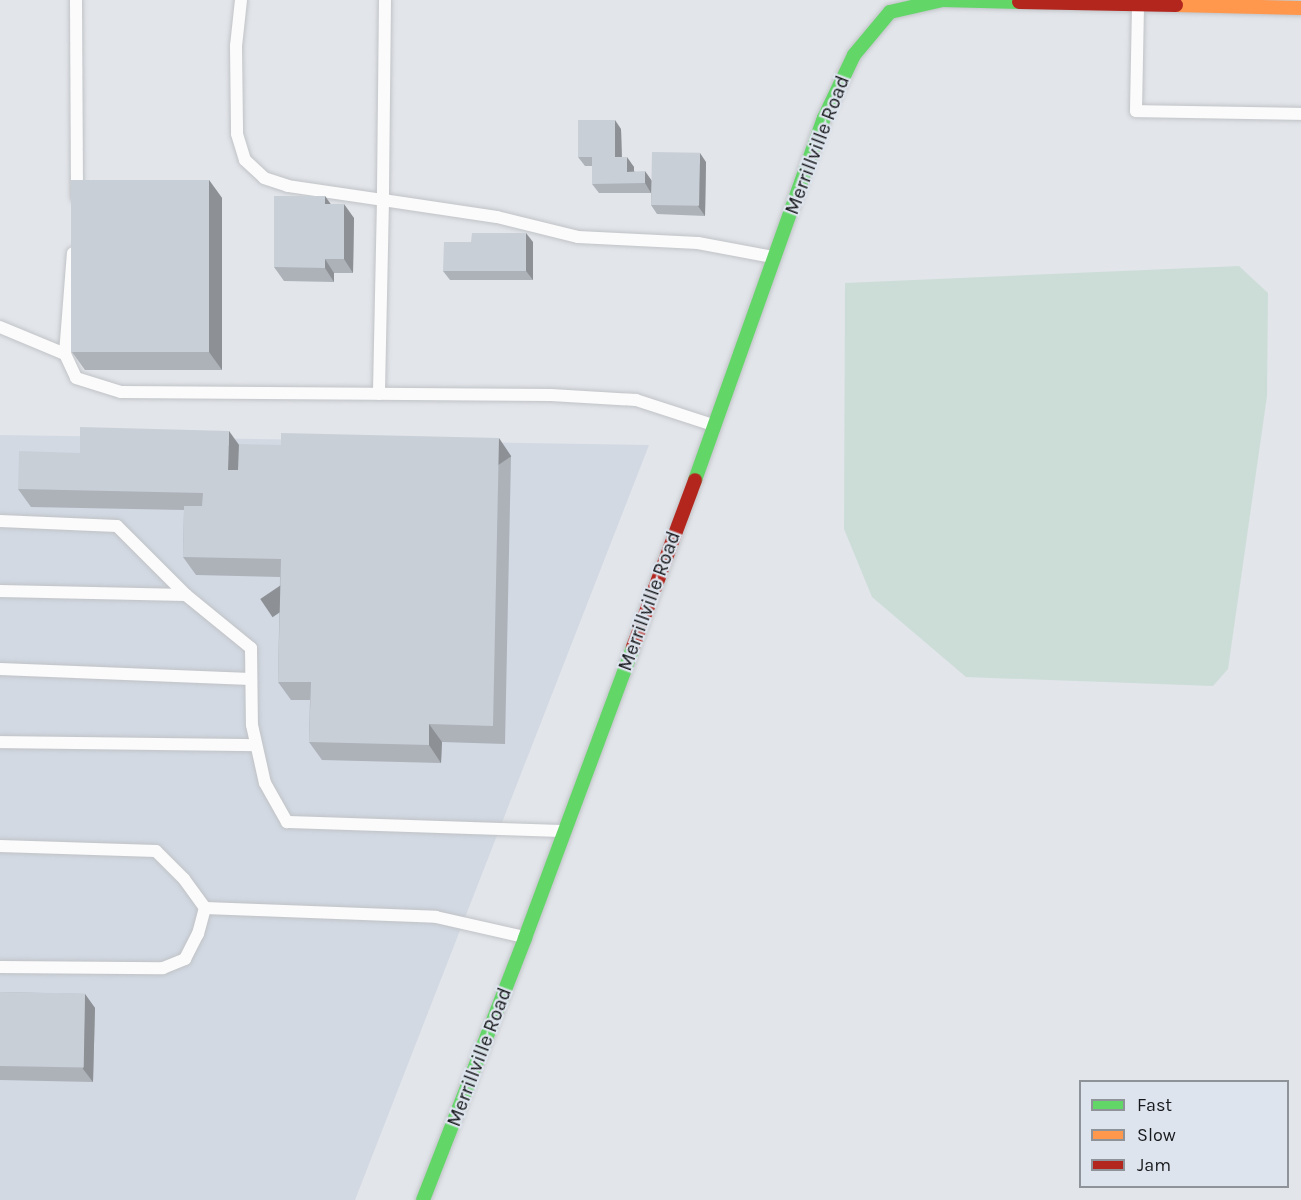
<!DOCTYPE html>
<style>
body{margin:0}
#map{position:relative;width:1301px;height:1200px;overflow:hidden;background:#e2e5ea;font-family:Karla,sans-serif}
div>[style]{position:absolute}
.built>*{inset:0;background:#d2d9e3}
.green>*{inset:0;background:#ccddd7}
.roads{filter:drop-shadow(0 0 2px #c0c3c6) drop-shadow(0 0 2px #c0c3c6)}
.lane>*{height:12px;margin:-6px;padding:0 6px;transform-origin:6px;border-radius:6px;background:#fbfbfc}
.fast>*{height:14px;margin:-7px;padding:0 7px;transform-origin:7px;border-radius:7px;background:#63d668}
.slow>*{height:14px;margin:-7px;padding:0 7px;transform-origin:7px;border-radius:7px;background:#ff974d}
.jam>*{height:14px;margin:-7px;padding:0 7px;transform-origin:7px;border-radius:7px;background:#b3261e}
.wall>*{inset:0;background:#adb2b9}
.shaded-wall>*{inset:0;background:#8d9196;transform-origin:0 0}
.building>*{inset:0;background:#c9cfd7;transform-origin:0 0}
span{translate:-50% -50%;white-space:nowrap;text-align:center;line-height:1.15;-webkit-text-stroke:4.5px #dee4ed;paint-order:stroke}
.street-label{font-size:20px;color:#17191c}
.legend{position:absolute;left:1079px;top:1080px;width:210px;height:108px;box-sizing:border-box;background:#dee4ed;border:2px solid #8e9399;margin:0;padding:8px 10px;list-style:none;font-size:18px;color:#17191c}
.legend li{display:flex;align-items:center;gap:12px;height:30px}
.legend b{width:30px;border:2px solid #8e9399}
</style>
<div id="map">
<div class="built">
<i style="clip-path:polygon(0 435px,649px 445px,355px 1200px,0 1200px)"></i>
</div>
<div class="green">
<i style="clip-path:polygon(1239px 266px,1268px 293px,1267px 396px,1228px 669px,1213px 686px,966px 677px,872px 597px,844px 529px,845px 283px)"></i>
</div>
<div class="roads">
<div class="lane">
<i style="left:76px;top:0;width:197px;rotate:89.7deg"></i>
<i style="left:241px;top:0;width:46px;rotate:96.2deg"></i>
<i style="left:236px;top:46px;width:88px;rotate:89.3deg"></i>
<i style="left:237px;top:134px;width:27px;rotate:73deg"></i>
<i style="left:245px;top:160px;width:26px;rotate:43deg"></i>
<i style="left:264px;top:178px;width:25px;rotate:18deg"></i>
<i style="left:288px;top:186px;width:96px;rotate:8.4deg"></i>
<i style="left:383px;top:200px;width:194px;rotate:91.2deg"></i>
<i style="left:385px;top:0;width:200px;rotate:90.6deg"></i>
<i style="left:383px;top:200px;width:115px;rotate:8.5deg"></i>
<i style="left:497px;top:217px;width:83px;rotate:13.9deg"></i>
<i style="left:578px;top:237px;width:120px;rotate:2.9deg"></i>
<i style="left:698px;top:243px;width:76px;rotate:10.6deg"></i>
<i style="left:1138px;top:6px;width:105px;rotate:91.1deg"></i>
<i style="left:1136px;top:111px;width:165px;rotate:1deg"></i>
<i style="left:0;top:327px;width:70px;rotate:22.6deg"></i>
<i style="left:65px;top:354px;width:26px;rotate:65deg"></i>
<i style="left:76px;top:378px;width:47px;rotate:17.3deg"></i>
<i style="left:121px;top:392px;width:430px;rotate:0.4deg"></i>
<i style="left:551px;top:395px;width:85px;rotate:3.4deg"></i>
<i style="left:636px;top:400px;width:81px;rotate:18deg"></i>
<i style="left:65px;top:354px;width:101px;rotate:-85.5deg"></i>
<i style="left:0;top:521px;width:117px;rotate:2.4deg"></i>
<i style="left:117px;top:526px;width:98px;rotate:45deg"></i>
<i style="left:0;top:591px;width:186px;rotate:1.2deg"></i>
<i style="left:186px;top:595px;width:84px;rotate:39.2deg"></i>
<i style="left:251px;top:648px;width:77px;rotate:89.3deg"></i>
<i style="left:252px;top:725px;width:59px;rotate:77.4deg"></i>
<i style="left:265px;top:783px;width:45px;rotate:60.6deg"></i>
<i style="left:287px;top:822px;width:276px;rotate:1.9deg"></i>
<i style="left:0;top:669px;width:251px;rotate:2.3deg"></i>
<i style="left:0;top:742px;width:256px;rotate:0.7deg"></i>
<i style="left:0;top:846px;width:156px;rotate:1.8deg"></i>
<i style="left:156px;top:851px;width:40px;rotate:45deg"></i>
<i style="left:184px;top:879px;width:36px;rotate:54deg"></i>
<i style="left:205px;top:908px;width:231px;rotate:2.2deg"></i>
<i style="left:436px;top:917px;width:90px;rotate:12.8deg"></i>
<i style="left:0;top:967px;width:163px;rotate:0.4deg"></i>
<i style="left:163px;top:968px;width:24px;rotate:-22deg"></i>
<i style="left:185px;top:959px;width:28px;rotate:-63deg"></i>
<i style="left:198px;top:934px;width:27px;rotate:-75deg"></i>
</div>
<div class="fast">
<i style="left:695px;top:480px;width:384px;rotate:-70.4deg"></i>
<i style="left:824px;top:118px;width:70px;rotate:-64.5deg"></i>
<i style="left:854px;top:55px;width:56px;rotate:-50.1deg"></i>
<i style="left:890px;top:12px;width:53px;rotate:-13deg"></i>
<i style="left:942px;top:0;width:77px;rotate:1.5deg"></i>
<i style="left:423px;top:1200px;width:281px;rotate:-68.7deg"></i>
<i style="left:525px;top:938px;width:310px;rotate:-69.6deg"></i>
</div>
<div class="slow">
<i style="left:1176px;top:5px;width:125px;rotate:1.4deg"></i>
</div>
<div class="jam">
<i style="left:1019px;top:2px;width:157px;rotate:1.1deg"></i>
<i style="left:633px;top:647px;width:178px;rotate:-69.6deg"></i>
</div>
</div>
<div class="wall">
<i style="clip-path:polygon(621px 129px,622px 157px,634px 167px,634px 171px,651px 181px,706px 162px,705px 216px,657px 214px,651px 205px,651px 193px,599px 193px,592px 184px,592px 166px,585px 166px,578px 157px)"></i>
<i style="clip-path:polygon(209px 180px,222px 198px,222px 370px,85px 370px,72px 352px)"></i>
<i style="clip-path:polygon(325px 196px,330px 204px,354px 218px,353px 273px,334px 273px,334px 282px,284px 281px,274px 267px)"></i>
<i style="clip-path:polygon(533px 242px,533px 280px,450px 280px,443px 271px)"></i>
<i style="clip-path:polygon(239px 445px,511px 456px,505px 744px,442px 742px,441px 763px,322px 760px,309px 742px,310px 700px,291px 700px,278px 682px,280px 577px,196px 575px,183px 557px,184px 510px,31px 507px,18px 489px,80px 453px)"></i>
<i style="clip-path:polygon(0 992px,85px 994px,95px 1008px,93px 1082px,0 1080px)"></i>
</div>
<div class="shaded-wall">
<i style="clip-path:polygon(615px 120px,621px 129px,622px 166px,615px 157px)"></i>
<i style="clip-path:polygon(700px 153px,706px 162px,705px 216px,698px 206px)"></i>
<i style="clip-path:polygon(627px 157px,634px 167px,634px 181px,627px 172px)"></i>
<i style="clip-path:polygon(645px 171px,652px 181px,651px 193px,645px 183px)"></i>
<i style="clip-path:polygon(209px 180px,222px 198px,222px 370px,209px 352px)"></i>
<i style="clip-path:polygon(325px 196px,335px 210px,325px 204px)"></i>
<i style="clip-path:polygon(344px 204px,354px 218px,353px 273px,344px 259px)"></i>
<i style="clip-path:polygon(526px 233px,533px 242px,533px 280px,526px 271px)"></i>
<i style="clip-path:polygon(325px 259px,334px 273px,334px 282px,325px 268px)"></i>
<i style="clip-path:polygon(229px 431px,242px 449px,241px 488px,228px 470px)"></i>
<i style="left:499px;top:438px;width:22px;height:288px;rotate:56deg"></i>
<i style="clip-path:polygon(429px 724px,442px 742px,441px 763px,429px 745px)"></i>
<i style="clip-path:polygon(85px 994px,95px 1008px,93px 1082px,83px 1069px)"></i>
</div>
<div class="building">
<i style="clip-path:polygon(578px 120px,615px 120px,615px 157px,627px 157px,627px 172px,645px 171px,645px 183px,592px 184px,592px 157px,578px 157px)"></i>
<i style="left:652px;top:152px;width:48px;height:53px;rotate:1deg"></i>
<i style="left:209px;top:180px;width:172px;height:138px;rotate:90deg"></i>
<i style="clip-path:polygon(274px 196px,325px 196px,325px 204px,344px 204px,344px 259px,325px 259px,325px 268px,274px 267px)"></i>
<i style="clip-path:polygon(472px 233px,526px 233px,526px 271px,443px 271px,444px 242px,471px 242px)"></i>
<i style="clip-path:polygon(80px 427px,229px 431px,228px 470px,238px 470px,239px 444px,281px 445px,281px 433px,499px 438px,493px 726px,429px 724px,429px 745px,309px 742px,311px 682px,278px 682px,281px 559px,183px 557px,184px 506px,202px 506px,203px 493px,18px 489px,19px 451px,80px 453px)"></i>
<i style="left:0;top:992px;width:85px;height:74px;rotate:1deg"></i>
</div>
<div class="street-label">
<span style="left:817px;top:145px;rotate:-69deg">Merrillville Road</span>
<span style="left:649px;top:601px;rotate:-70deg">Merrillville Road</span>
<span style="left:479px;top:1057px;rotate:-69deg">Merrillville Road</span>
</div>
<ul class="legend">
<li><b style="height:8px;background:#63d668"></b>Fast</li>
<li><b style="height:8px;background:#ff974d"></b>Slow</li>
<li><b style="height:8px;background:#b3261e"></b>Jam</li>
</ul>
</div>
